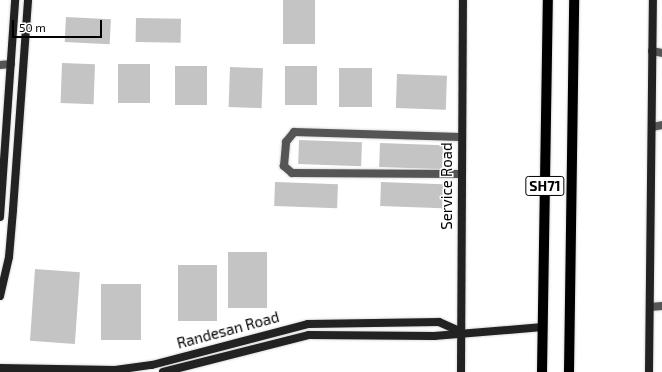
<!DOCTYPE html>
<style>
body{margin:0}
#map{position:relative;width:662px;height:372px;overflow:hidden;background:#fff;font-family:"Exo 2",sans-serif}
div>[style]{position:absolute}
.building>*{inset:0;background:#c4c4c4;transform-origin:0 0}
.roads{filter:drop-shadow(0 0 1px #dbdbdb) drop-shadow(0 0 1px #dbdbdb)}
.street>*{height:8px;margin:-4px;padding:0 4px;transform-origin:4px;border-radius:4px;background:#555}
.secondary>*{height:8px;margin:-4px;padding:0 4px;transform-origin:4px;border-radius:4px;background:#222}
.primary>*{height:10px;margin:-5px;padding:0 5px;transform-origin:5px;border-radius:5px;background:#000}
span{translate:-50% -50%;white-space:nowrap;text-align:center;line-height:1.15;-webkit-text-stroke:3px #fff;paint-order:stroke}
.shield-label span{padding:1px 3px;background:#fff;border:1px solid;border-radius:3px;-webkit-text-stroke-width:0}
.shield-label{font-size:14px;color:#000;font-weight:700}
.street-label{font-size:15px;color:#000}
.scale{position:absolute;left:12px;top:20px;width:90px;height:18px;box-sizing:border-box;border:2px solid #000;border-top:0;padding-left:5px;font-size:12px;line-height:14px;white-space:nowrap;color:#000;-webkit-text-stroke:3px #fff;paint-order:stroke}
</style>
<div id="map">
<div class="building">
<i style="left:283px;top:0;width:32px;height:44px"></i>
<i style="left:66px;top:17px;width:45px;height:25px;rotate:3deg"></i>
<i style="left:136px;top:18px;width:45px;height:24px;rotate:1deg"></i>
<i style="left:62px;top:63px;width:33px;height:40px;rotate:2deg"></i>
<i style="left:118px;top:64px;width:32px;height:39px"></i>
<i style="left:175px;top:66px;width:32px;height:39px"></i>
<i style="left:285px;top:66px;width:32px;height:39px"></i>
<i style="left:230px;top:67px;width:33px;height:40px;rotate:2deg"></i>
<i style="left:339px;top:68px;width:33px;height:39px"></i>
<i style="left:397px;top:74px;width:50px;height:34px;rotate:2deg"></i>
<i style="left:299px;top:140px;width:63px;height:24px;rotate:2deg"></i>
<i style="left:380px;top:143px;width:63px;height:24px;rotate:2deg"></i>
<i style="left:275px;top:182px;width:63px;height:24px;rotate:2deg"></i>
<i style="left:381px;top:182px;width:62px;height:24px;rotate:2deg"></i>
<i style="left:267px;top:252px;width:56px;height:39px;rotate:90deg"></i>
<i style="left:217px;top:265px;width:56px;height:39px;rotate:90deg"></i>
<i style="left:35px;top:269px;width:45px;height:72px;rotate:4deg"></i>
<i style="left:141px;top:284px;width:56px;height:40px;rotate:90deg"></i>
</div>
<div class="roads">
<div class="street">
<i style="left:652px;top:51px;width:10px;rotate:11deg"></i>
<i style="left:0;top:65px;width:11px;rotate:-5deg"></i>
<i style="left:652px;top:127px;width:10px;rotate:-11deg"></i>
<i style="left:461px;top:174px;width:169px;rotate:-179.7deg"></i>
<i style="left:292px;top:173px;width:11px;rotate:-139deg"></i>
<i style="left:284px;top:166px;width:24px;rotate:-85deg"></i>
<i style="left:286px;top:142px;width:13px;rotate:-51deg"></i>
<i style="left:294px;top:132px;width:167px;rotate:1.7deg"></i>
<i style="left:650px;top:307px;width:12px;rotate:-5deg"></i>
</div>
<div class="secondary">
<i style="left:0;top:217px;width:218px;rotate:-86deg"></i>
<i style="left:0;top:296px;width:40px;rotate:-77deg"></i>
<i style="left:9px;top:257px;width:47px;rotate:-85.1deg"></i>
<i style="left:13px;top:210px;width:211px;rotate:-85.9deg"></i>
<i style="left:0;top:368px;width:115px;rotate:1deg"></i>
<i style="left:115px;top:370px;width:37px;rotate:-8deg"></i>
<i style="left:152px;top:365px;width:161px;rotate:-14.7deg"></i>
<i style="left:308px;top:324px;width:131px;rotate:-0.9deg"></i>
<i style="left:439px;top:322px;width:24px;rotate:24deg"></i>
<i style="left:163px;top:372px;width:151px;rotate:-14.2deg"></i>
<i style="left:309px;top:335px;width:125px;rotate:0.5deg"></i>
<i style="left:434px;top:336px;width:109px;rotate:-4.7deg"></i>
<i style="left:461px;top:372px;width:372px;rotate:-89.7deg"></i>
<i style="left:649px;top:372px;width:372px;rotate:-89.4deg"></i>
</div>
<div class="primary">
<i style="left:542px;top:372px;width:372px;rotate:-89.1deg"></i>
<i style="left:569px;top:372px;width:372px;rotate:-89.2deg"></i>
</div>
</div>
<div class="shield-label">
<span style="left:545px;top:186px">SH71</span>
</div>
<div class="street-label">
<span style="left:447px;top:186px;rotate:-90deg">Service Road</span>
<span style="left:228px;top:330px;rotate:-15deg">Randesan Road</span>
</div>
<div class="scale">50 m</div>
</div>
